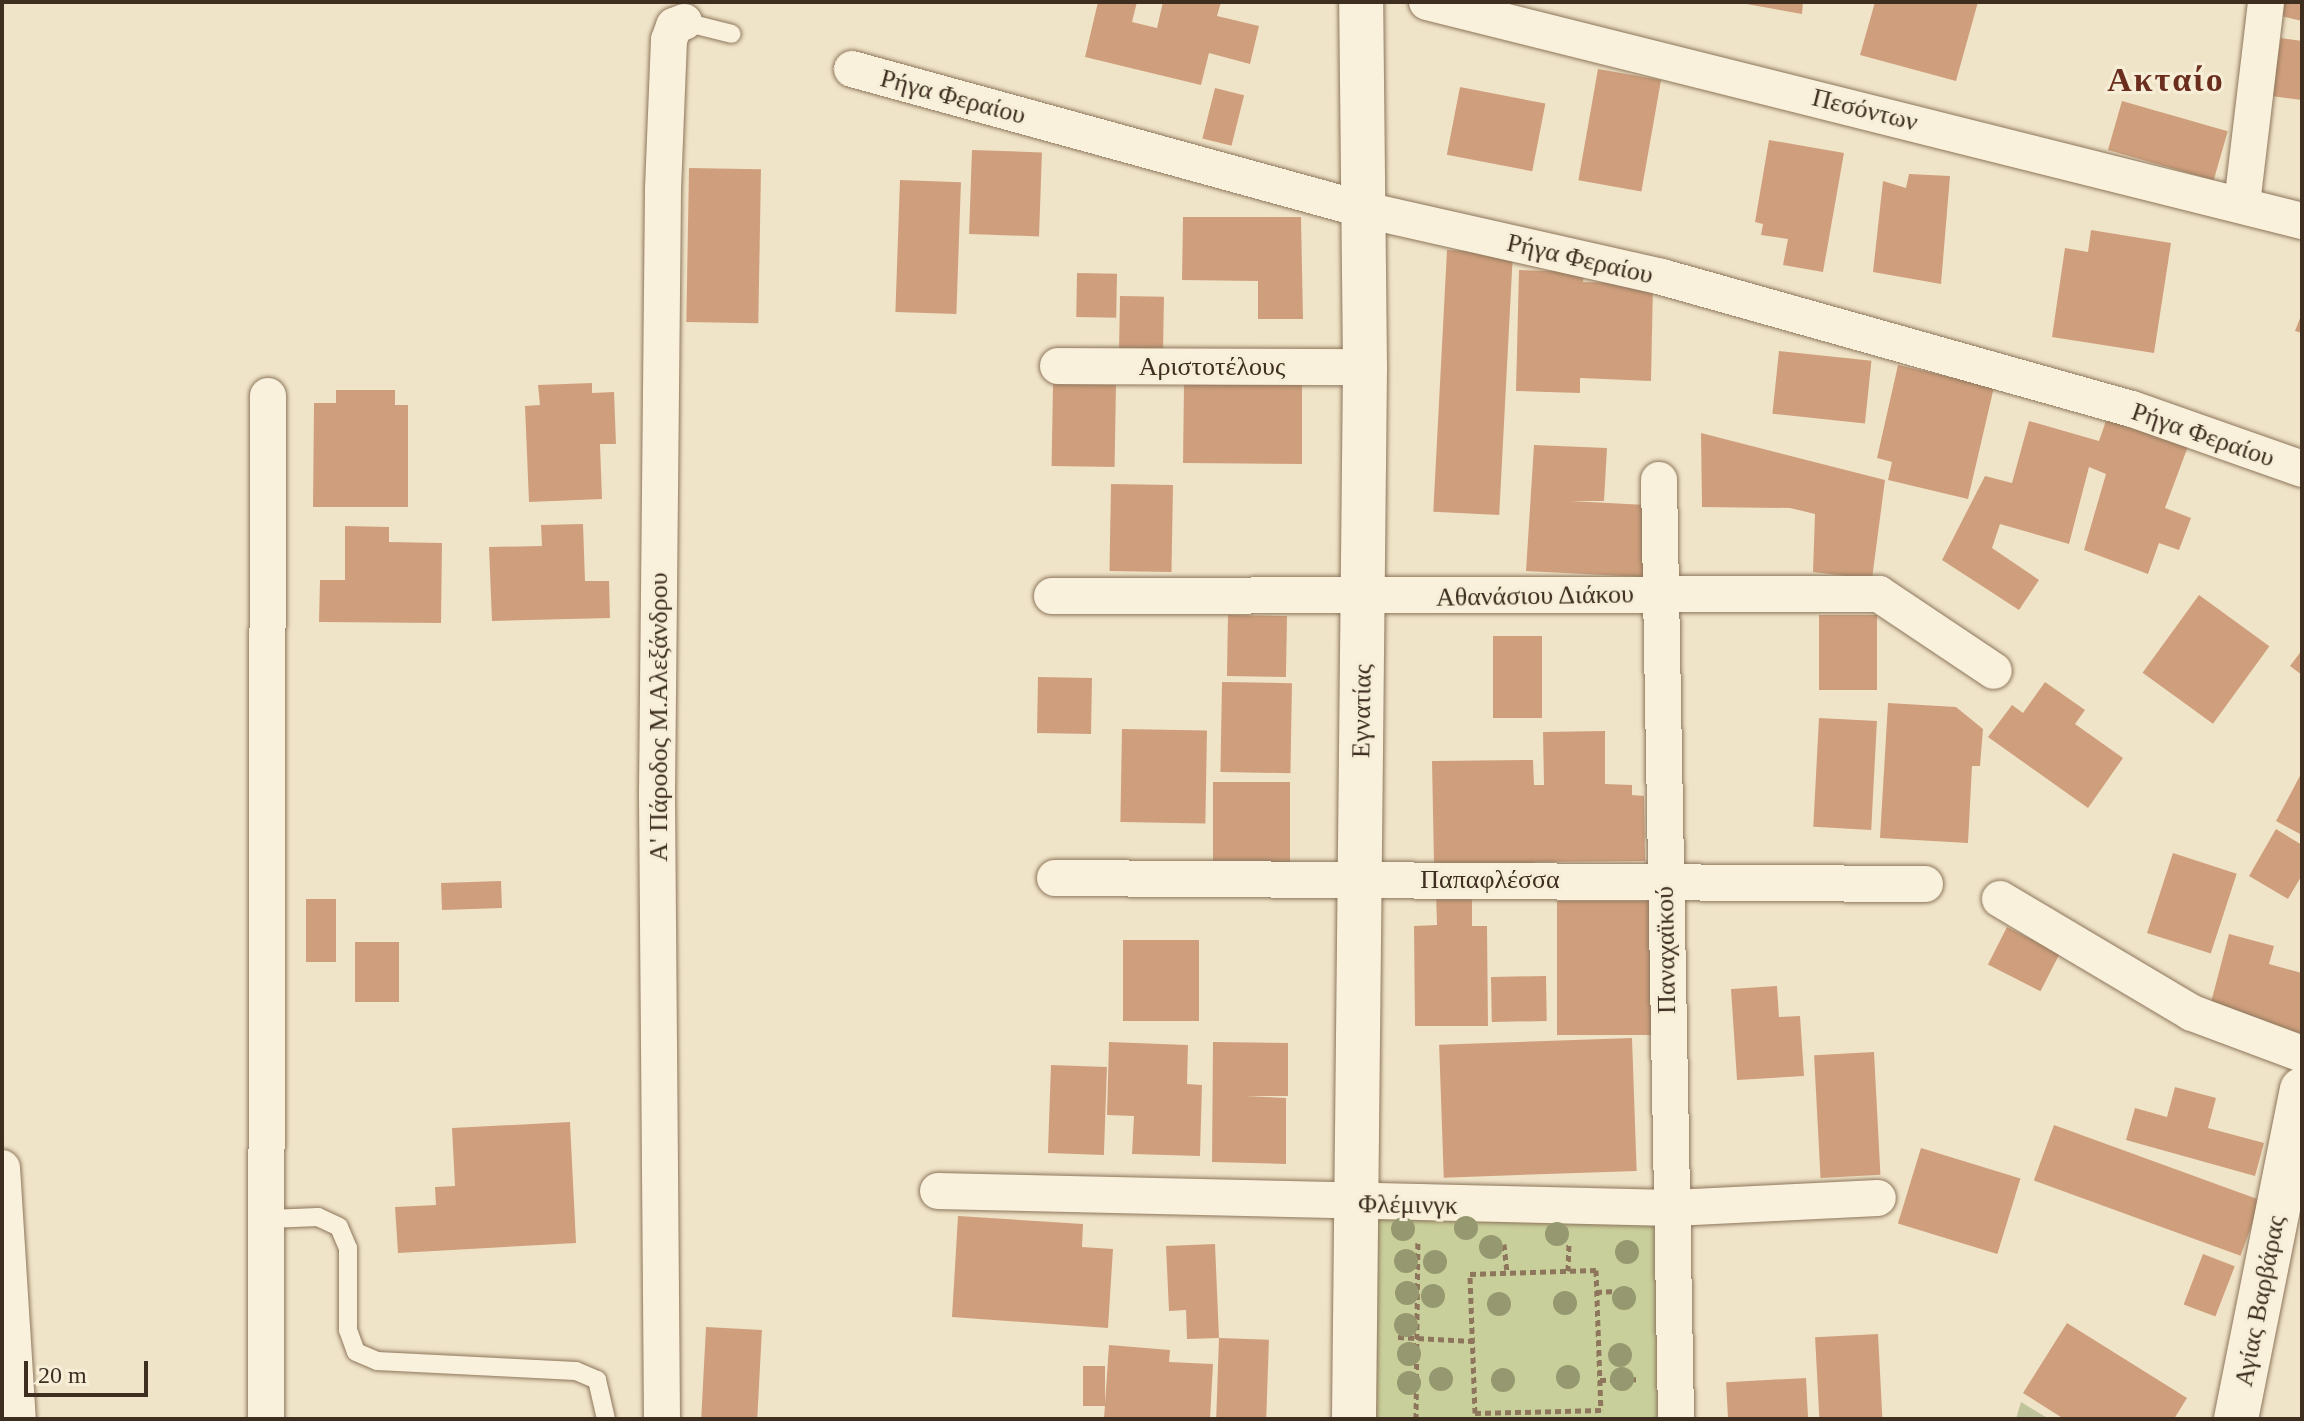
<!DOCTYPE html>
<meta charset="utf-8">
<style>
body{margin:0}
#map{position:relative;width:2304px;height:1421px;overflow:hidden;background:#f0e4c8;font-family:"Times New Roman",serif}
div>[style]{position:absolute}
.green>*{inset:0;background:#c9cf9b;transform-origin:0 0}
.cemetery>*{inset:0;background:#bfc49a}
.building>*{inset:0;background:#cf9f7d;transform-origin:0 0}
.path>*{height:5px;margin-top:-2.5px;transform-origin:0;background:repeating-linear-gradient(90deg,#8d765c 0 6px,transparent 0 10px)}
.roads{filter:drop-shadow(0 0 2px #8d765c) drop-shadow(0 0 2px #8d765c)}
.lane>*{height:18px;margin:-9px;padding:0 9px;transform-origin:9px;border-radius:9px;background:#faf1dc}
.street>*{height:36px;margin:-18px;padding:0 18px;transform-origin:18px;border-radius:18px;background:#faf1dc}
.secondary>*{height:44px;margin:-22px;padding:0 22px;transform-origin:22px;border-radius:22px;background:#faf1dc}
.trees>*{width:24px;height:24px;margin:-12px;border-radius:50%;background:#96986f}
span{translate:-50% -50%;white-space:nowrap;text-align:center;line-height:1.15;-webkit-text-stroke:6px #f7eed8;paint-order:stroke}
.street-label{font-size:26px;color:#3d2e20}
.district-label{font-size:34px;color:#6b2e1e;font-weight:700;letter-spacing:2px}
.frame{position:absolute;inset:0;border:4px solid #3d2e20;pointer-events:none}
.scale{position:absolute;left:24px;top:1361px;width:124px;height:36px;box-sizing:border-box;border:4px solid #3d2e20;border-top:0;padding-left:10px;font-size:24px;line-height:28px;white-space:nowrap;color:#3d2e20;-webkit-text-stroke:6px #f7eed8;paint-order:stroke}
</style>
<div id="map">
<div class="green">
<i style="left:1359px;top:1204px;width:314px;height:215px;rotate:1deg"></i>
</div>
<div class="cemetery">
<i style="clip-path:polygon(2021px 1402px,2049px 1419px,2016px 1419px)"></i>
</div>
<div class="building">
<i style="clip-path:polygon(1098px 2px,1137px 2px,1132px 22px,1157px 28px,1163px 2px,1221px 2px,1217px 16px,1259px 26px,1250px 64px,1209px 53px,1201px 85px,1085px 57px)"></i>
<i style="clip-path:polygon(1735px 2px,1803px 2px,1802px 14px)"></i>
<i style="clip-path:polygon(1875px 2px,1978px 2px,1956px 81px,1860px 55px)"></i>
<i style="clip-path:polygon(2284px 2px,2302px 2px,2302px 21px,2281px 16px)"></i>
<i style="clip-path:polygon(2281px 38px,2302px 41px,2302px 100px,2271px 96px)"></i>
<i style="left:1598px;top:69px;width:64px;height:113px;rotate:10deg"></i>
<i style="left:1460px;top:87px;width:87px;height:69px;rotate:11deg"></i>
<i style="left:1215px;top:88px;width:30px;height:52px;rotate:14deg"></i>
<i style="left:2122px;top:101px;width:110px;height:51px;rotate:16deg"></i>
<i style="clip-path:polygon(1769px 140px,1844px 153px,1823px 272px,1783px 265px,1788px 239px,1761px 235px,1763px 224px,1755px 222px)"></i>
<i style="left:972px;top:150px;width:70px;height:84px;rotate:2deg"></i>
<i style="left:689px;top:168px;width:72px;height:154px;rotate:1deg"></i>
<i style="clip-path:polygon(1909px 174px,1950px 176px,1941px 284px,1873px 272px,1883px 181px,1906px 188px)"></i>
<i style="left:900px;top:180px;width:61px;height:132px;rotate:2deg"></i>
<i style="clip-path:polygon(1183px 217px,1301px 217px,1303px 319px,1258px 319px,1258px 281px,1182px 280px)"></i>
<i style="clip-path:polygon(2091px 230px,2171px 243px,2154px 353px,2052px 337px,2065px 248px,2088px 252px)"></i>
<i style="left:1447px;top:250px;width:66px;height:262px;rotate:3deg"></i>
<i style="clip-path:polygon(1519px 270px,1584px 272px,1583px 282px,1653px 284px,1651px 381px,1580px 378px,1580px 393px,1516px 391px)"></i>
<i style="left:1077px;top:273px;width:40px;height:44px;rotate:1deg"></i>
<i style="left:1120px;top:296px;width:44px;height:54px;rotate:1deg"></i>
<i style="clip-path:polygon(2302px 313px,2302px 333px,2295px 331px)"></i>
<i style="left:1779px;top:351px;width:93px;height:63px;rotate:6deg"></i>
<i style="clip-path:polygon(1898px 365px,1994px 387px,1968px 499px,1888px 480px,1892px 462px,1877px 458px)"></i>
<i style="clip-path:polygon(1254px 380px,1302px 381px,1302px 464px,1183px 463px,1184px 384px,1254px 385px)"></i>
<i style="clip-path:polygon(592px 383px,592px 393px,614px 392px,616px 444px,600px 444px,602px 499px,529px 502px,525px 406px,540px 405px,538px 385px)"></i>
<i style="left:1053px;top:384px;width:63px;height:82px;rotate:1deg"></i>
<i style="clip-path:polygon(336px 390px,395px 390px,395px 405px,408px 405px,408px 507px,313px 507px,314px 403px,336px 403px)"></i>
<i style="clip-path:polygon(2109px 412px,2190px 441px,2165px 508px,2191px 518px,2179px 550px,2159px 543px,2148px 574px,2084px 550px,2106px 474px,2089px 467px,2069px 544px,2000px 524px,1992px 548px,2039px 580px,2019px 610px,1942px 560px,1985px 476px,2012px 483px,2029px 421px,2099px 441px)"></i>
<i style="clip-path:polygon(1701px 433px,1885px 480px,1872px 579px,1813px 572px,1815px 514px,1790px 508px,1702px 507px)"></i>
<i style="clip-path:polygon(1534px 445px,1607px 448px,1604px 501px,1571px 501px,1646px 505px,1644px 577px,1526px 571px)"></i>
<i style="left:1111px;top:484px;width:62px;height:87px;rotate:1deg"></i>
<i style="clip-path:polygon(583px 524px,585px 581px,609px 581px,610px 618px,492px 621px,489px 547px,542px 546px,541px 525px)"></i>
<i style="clip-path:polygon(345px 526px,389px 527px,389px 542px,442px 543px,441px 623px,319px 622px,320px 580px,345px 580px)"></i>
<i style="left:2199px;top:595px;width:87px;height:96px;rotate:36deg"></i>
<i style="left:1228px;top:615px;width:59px;height:61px;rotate:1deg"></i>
<i style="left:1819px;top:615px;width:58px;height:75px"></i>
<i style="left:1542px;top:636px;width:82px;height:49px;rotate:90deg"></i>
<i style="clip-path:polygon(2302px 650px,2302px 675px,2290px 666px)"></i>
<i style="left:1038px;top:677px;width:54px;height:56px;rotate:1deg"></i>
<i style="left:1222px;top:682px;width:70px;height:90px;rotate:1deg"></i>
<i style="clip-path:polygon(2045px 682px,2085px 710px,2075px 724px,2123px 758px,2088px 808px,1988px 737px,2012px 705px,2023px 713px)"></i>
<i style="clip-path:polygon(1888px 703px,1956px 707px,1983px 729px,1980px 766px,1972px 766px,1968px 843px,1880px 838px)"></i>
<i style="left:1819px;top:718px;width:58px;height:109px;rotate:3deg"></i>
<i style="left:1122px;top:729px;width:85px;height:93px;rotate:1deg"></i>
<i style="clip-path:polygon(1605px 731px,1605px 784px,1632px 785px,1632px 795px,1644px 796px,1645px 861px,1535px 862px,1535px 870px,1489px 870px,1489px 863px,1434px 864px,1432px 761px,1533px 760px,1534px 785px,1544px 785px,1543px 732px)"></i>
<i style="clip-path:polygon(2302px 772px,2302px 835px,2276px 821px)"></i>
<i style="left:1213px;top:782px;width:77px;height:81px"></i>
<i style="clip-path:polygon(2276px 829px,2302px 845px,2302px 875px,2288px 899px,2249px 876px)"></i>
<i style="left:2173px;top:853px;width:67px;height:84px;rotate:18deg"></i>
<i style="left:501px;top:881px;width:27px;height:60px;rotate:88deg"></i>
<i style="clip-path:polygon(1436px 892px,1472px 892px,1472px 926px,1487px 926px,1488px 1026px,1415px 1026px,1414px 926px,1437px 925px)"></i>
<i style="left:306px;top:899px;width:30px;height:63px"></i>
<i style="left:1557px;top:901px;width:99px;height:134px"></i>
<i style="left:2007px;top:927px;width:59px;height:42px;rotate:27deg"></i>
<i style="clip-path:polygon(2229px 934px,2274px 946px,2269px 964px,2302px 973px,2300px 1033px,2209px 1010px)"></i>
<i style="left:1123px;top:940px;width:76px;height:81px"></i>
<i style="left:355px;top:942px;width:44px;height:60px"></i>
<i style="left:1546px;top:976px;width:45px;height:55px;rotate:89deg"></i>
<i style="clip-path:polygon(1777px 986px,1779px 1017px,1800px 1016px,1804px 1076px,1737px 1080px,1731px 989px)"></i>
<i style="left:1632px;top:1038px;width:133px;height:193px;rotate:88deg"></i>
<i style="clip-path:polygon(1109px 1042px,1188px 1045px,1187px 1084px,1202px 1085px,1200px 1156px,1132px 1154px,1134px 1116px,1107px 1115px)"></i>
<i style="clip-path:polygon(1213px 1042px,1288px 1043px,1288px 1096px,1245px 1096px,1286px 1098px,1286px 1164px,1212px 1162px)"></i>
<i style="left:1874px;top:1052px;width:123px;height:60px;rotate:87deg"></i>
<i style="left:1051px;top:1065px;width:56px;height:88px;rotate:2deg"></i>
<i style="clip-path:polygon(2175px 1087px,2216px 1098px,2208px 1128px,2264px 1143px,2255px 1176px,2126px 1140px,2135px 1108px,2167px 1117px)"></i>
<i style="clip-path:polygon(570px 1122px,576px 1243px,398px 1253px,395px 1207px,436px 1205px,435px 1187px,455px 1186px,452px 1128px)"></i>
<i style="left:2054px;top:1125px;width:220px;height:59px;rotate:20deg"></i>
<i style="left:1921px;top:1148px;width:104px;height:79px;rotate:17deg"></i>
<i style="clip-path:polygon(958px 1216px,1083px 1224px,1082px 1247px,1113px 1249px,1108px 1328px,952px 1317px)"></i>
<i style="clip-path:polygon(1215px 1244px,1219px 1338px,1187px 1339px,1186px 1310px,1169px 1311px,1166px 1246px)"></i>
<i style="left:2203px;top:1254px;width:34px;height:54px;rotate:21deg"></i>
<i style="clip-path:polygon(2067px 1323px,2187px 1398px,2174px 1419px,2064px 1419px,2023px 1393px)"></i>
<i style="left:706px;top:1327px;width:56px;height:92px;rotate:3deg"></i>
<i style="left:1878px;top:1334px;width:85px;height:63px;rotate:87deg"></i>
<i style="left:1219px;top:1338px;width:50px;height:79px;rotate:2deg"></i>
<i style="clip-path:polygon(1109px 1345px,1170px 1350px,1169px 1362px,1213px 1364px,1210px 1419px,1104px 1419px)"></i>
<i style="left:1083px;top:1366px;width:22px;height:40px"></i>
<i style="left:1806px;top:1378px;width:41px;height:80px;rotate:87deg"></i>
</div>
<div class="path">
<i style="left:1504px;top:1244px;width:29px;rotate:84deg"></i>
<i style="left:1596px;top:1270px;width:140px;rotate:88deg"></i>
<i style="left:1601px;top:1410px;width:126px;rotate:178.6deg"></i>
<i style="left:1475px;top:1413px;width:139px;rotate:-92.1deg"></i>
<i style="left:1470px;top:1274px;width:126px;rotate:-1.8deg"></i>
<i style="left:1568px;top:1271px;width:27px;rotate:-88deg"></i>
<i style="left:1596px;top:1292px;width:39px;rotate:-3deg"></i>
<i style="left:1398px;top:1337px;width:74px;rotate:3.1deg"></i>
<i style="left:1600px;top:1380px;width:39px;rotate:-1deg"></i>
<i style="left:1416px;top:1419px;width:179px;rotate:-89.4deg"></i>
</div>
<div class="roads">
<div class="lane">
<i style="left:684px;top:22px;width:49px;rotate:14deg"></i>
<i style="left:269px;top:1219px;width:49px;rotate:-2.3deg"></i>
<i style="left:318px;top:1217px;width:23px;rotate:25deg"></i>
<i style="left:339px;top:1227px;width:23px;rotate:67deg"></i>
<i style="left:348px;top:1248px;width:82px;rotate:90deg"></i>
<i style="left:348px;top:1330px;width:23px;rotate:70deg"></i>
<i style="left:356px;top:1352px;width:23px;rotate:23deg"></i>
<i style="left:377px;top:1361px;width:199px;rotate:2.9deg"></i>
<i style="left:576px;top:1371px;width:23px;rotate:23deg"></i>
<i style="left:597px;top:1380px;width:40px;rotate:77deg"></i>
</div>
<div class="street">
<i style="left:1427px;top:2px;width:902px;rotate:14.05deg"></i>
<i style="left:852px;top:69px;width:532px;rotate:15.37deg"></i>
<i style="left:1365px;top:210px;width:304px;rotate:12.7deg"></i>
<i style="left:1662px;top:277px;width:488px;rotate:15.7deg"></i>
<i style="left:2132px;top:409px;width:180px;rotate:19.4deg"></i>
<i style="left:2242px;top:204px;width:203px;rotate:-83.2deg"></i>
<i style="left:1058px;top:366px;width:307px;rotate:0.2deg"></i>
<i style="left:1659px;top:480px;width:939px;rotate:88.96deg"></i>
<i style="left:1052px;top:596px;width:827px;rotate:-0.14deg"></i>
<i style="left:1879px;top:594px;width:138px;rotate:33.8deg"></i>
<i style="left:1055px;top:878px;width:870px;rotate:0.4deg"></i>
<i style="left:2000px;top:899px;width:223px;rotate:30.7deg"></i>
<i style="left:2192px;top:1013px;width:117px;rotate:20.4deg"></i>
<i style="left:2px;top:1168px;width:252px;rotate:86.4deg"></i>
<i style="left:938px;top:1191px;width:735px;rotate:1.32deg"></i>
<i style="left:1673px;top:1208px;width:205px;rotate:-2.8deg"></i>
<i style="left:266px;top:1419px;width:1023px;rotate:-89.89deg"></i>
<i style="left:662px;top:1419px;width:626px;rotate:-90.46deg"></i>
<i style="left:657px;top:793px;width:604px;rotate:-89.43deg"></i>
<i style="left:663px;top:189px;width:149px;rotate:-87.7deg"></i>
<i style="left:669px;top:40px;width:15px;rotate:-70deg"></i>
<i style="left:674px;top:26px;width:11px;rotate:-22deg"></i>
</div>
<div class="secondary">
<i style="left:1354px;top:1419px;width:1052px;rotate:-89.4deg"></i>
<i style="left:1365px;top:367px;width:365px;rotate:-90.6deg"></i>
<i style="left:2236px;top:1419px;width:336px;rotate:-78.7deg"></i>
</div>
</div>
<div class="trees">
<i style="left:1466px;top:1228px"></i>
<i style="left:1403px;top:1229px"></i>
<i style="left:1557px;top:1234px"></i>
<i style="left:1491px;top:1247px"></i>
<i style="left:1627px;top:1252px"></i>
<i style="left:1406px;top:1261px"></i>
<i style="left:1435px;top:1262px"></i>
<i style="left:1407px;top:1293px"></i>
<i style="left:1433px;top:1296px"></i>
<i style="left:1624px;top:1298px"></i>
<i style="left:1565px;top:1303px"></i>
<i style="left:1499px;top:1304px"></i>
<i style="left:1406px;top:1325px"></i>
<i style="left:1409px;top:1354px"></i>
<i style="left:1620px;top:1355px"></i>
<i style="left:1568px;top:1377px"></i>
<i style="left:1441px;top:1379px"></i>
<i style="left:1622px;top:1379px"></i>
<i style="left:1503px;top:1380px"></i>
<i style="left:1409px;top:1383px"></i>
</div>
<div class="street-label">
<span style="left:953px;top:97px;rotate:15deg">Ρήγα Φεραίου</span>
<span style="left:1865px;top:110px;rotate:14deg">Πεσόντων</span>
<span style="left:1580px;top:259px;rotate:13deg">Ρήγα Φεραίου</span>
<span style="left:1212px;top:367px">Αριστοτέλους</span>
<span style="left:2203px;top:435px;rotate:19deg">Ρήγα Φεραίου</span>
<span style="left:1535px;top:596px;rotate:-1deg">Αθανάσιου Διάκου</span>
<span style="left:1362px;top:711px;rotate:-89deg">Εγνατίας</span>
<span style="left:659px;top:717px;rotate:-90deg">Α' Πάροδος Μ.Αλεξάνδρου</span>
<span style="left:1490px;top:880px">Παπαφλέσσα</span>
<span style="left:1666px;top:950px;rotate:-91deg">Παναχαϊκού</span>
<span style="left:1408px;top:1205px;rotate:1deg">Φλέμινγκ</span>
<span style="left:2260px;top:1301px;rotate:-79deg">Αγίας Βαρβάρας</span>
</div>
<div class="district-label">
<span style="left:2166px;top:80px">Ακταίο</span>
</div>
<div class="frame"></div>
<div class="scale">20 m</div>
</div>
